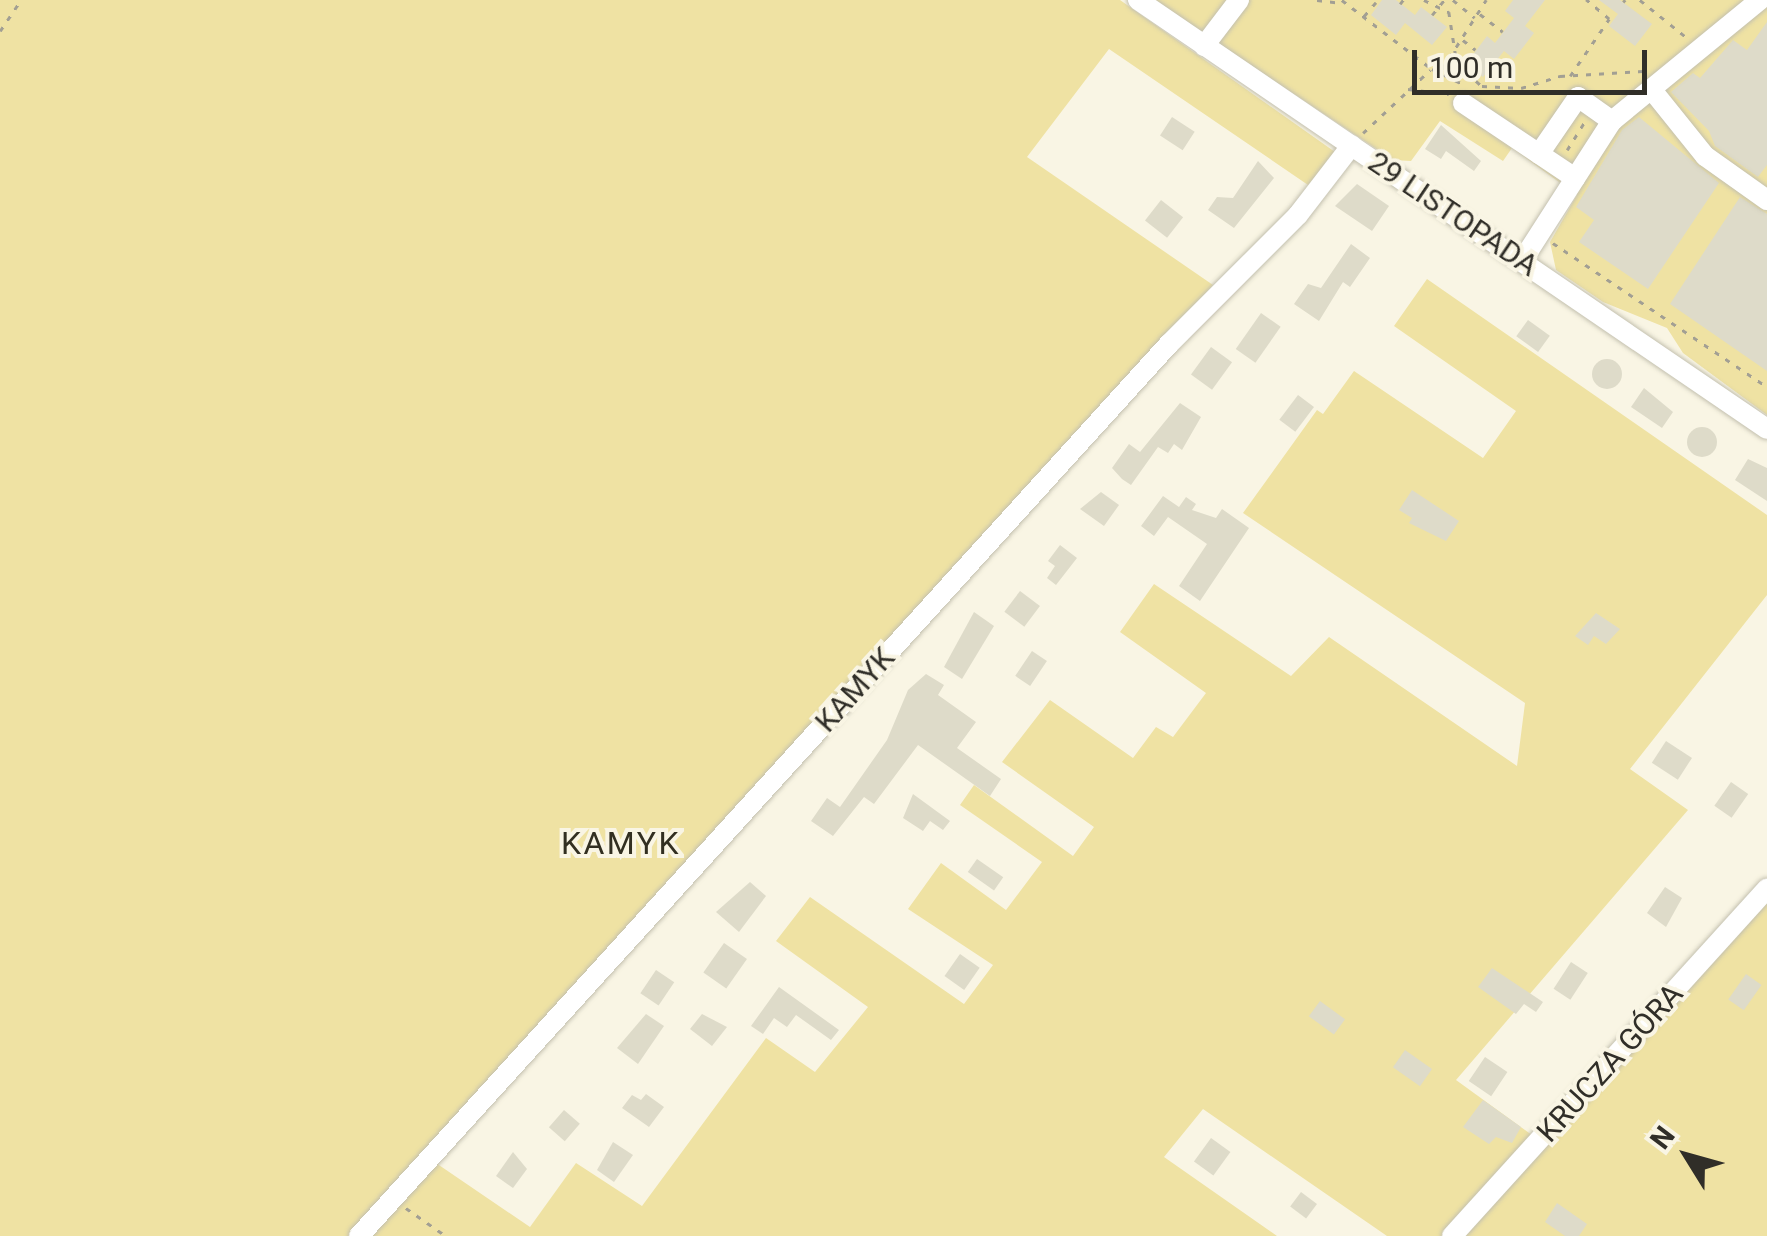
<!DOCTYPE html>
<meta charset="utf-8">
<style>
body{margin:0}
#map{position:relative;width:1767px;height:1236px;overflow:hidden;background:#f9f5e4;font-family:Roboto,sans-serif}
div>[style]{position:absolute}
.green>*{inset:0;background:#efe2a3}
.building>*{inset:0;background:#dedbc9;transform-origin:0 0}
.round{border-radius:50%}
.path>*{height:2.5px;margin-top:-1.25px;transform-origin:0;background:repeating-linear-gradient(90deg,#a29f93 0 5px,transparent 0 13px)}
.roads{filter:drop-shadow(0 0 2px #c3c0af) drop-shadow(0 0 2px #c3c0af)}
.minor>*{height:20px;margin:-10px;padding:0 10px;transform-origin:10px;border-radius:10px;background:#fff}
span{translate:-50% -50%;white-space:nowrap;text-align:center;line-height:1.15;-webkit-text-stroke:8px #f9f5e4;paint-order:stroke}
.street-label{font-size:30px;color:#302e28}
.neighbourhood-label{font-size:32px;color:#322f21;letter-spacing:2.5px}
.north{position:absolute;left:1637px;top:1106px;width:100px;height:100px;-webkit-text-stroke:8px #f9f5e4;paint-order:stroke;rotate:307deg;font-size:28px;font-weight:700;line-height:40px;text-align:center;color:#302e28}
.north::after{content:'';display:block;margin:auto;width:35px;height:45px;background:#302e28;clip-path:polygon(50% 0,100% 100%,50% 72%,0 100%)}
.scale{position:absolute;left:1412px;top:50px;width:235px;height:45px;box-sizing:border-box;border:5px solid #302e28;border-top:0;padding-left:12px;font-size:30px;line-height:35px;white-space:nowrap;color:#302e28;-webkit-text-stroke:8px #f9f5e4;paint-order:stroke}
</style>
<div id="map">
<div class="green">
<i style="clip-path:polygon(0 0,1120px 0,1335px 152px,1311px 187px,1109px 49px,1027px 157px,1213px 285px,351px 1236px,0 1236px)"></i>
<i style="clip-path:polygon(1153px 0,1767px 0,1767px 415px,1683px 353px,1667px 328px,1603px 302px,1556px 270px,1550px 242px,1577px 195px,1512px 148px,1503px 161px,1440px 121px,1411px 161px,1393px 160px)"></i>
<i style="clip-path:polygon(1427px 279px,1767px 515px,1767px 595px,1630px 769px,1688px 810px,1456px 1080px,1536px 1138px,1446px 1236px,1387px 1236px,1203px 1109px,1164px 1157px,1277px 1236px,368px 1236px,433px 1161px,530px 1227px,576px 1163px,642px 1206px,766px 1038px,815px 1072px,868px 1007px,776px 941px,810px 897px,964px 1004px,993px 965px,908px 909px,941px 863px,1006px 910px,1042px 862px,960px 805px,974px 785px,1073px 856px,1094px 827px,1002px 762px,1050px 700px,1133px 758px,1156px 727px,1173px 737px,1206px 693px,1120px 632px,1154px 584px,1291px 676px,1329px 637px,1517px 766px,1525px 703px,1243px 513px,1317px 410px,1323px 414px,1354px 371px,1483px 458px,1516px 411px,1394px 326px)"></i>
<i style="clip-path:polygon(1767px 903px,1767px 1236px,1460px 1236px)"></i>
</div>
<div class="building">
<i style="clip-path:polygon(1382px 0,1396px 0,1415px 15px,1421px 7px,1447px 27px,1432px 45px,1405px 23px,1396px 35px,1371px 15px)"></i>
<i style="clip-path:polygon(1513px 0,1545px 0,1525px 26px,1534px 33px,1514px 59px,1504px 51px,1483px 77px,1466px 64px,1487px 36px,1495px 43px,1514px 18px,1505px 11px)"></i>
<i style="clip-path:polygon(1599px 0,1620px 0,1652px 24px,1635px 46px,1609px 26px,1618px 14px)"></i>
<i style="clip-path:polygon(1767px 22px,1767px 165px,1758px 177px,1715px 146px,1709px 131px,1671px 92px,1693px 73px,1700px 78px,1733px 40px,1747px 50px)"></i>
<i style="left:1172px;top:117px;width:27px;height:22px;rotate:33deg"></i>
<i style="clip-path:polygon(1639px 117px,1719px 183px,1648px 289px,1579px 242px,1594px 220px,1576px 207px,1622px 130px)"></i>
<i style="clip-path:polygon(1441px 125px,1481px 161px,1474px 171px,1446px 151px,1441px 159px,1425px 149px)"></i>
<i style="clip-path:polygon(1258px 161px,1274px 178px,1234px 228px,1208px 210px,1217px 197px,1233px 198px)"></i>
<i style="clip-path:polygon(1357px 184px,1389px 206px,1372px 231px,1335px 206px)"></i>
<i style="clip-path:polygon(1740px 197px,1767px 214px,1767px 371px,1670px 304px)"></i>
<i style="left:1161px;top:200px;width:28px;height:26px;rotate:38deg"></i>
<i style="clip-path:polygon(1351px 244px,1370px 258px,1350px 287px,1343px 282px,1319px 321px,1294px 304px,1308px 284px,1321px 288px)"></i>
<i style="left:1261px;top:313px;width:24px;height:44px;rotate:35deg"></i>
<i style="left:1528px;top:320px;width:27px;height:20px;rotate:36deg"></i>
<i style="left:1211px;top:347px;width:26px;height:34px;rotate:36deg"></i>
<i class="round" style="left:1592px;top:359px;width:30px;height:30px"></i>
<i style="clip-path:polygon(1644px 388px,1673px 412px,1662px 428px,1631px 407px)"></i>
<i style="left:1298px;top:395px;width:20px;height:31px;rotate:37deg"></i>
<i style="clip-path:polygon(1180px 403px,1201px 417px,1182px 450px,1174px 444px,1168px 453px,1158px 447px,1131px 485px,1122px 479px,1112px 468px,1129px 444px,1140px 452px)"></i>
<i class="round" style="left:1687px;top:427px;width:30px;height:30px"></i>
<i style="clip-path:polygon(1748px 459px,1767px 468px,1767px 501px,1735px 480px)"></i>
<i style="clip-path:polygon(1412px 490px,1459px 521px,1446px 541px,1409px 523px,1412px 518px,1399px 510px)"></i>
<i style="clip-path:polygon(1101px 492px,1119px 505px,1104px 526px,1080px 509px)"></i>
<i style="clip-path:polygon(1163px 496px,1179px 507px,1186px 497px,1196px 504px,1192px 510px,1216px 518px,1222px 509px,1249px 528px,1200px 601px,1179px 586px,1207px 544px,1168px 517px,1154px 536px,1141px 526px)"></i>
<i style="clip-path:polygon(1060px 545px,1077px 558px,1056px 585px,1047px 578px,1055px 566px,1048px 561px)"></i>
<i style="left:1020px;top:591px;width:25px;height:26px;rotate:37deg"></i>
<i style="clip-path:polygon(974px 612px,994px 626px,962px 679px,944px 667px)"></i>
<i style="clip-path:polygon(1596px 613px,1620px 629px,1606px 644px,1594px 636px,1588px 645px,1575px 636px)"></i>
<i style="left:1032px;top:651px;width:18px;height:30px;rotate:34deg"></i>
<i style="clip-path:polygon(926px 674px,944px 685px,938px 695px,976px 722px,957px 748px,1001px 779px,990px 796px,918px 745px,874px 804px,864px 797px,833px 836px,811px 821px,827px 798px,840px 807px,887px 740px,908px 690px)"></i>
<i style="left:1666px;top:741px;width:31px;height:26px;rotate:33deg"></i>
<i style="left:1731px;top:782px;width:21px;height:29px;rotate:35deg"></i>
<i style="clip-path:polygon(913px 794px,950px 821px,943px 830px,930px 821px,923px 831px,903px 818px)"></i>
<i style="left:977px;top:859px;width:32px;height:16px;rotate:35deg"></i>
<i style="clip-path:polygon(750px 882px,766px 896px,739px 932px,716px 912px)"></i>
<i style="clip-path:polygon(1665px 887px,1682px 898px,1666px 927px,1647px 913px)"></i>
<i style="left:724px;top:943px;width:28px;height:36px;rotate:35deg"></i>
<i style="left:960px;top:954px;width:24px;height:27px;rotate:35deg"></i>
<i style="left:1571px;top:962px;width:20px;height:32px;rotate:33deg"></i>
<i style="clip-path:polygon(1492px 968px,1543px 1002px,1536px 1012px,1524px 1004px,1516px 1014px,1478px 987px)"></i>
<i style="left:656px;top:970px;width:22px;height:28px;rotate:34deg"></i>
<i style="left:1746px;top:974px;width:19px;height:31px;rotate:35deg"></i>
<i style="clip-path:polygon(779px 987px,839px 1030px,831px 1040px,796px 1015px,787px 1027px,774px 1018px,763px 1034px,751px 1026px)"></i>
<i style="left:1320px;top:1001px;width:31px;height:19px;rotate:36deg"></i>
<i style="clip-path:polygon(646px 1014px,664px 1026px,638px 1064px,617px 1048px)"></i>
<i style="clip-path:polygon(702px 1014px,727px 1027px,712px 1046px,690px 1029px)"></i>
<i style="left:1405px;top:1050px;width:33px;height:21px;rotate:35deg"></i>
<i style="left:1485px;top:1057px;width:27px;height:29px;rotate:34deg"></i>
<i style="clip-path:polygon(646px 1094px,664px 1107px,649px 1127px,622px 1108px,632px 1095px,641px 1100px)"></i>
<i style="clip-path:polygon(1483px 1100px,1521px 1127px,1512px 1143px,1496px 1137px,1489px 1144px,1463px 1127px)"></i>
<i style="left:564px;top:1110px;width:21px;height:23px;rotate:41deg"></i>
<i style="left:1211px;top:1138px;width:24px;height:29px;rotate:36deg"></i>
<i style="clip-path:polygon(613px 1142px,633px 1155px,614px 1182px,597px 1170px)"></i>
<i style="clip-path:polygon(513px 1152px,527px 1169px,513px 1188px,496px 1176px)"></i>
<i style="left:1301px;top:1192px;width:20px;height:18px;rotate:37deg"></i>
<i style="clip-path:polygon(1557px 1203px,1587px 1224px,1579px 1236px,1565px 1236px,1545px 1222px)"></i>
</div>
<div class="path">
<i style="left:1317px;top:0;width:25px;rotate:7deg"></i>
<i style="left:1342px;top:0;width:113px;rotate:37.5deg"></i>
<i style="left:1432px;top:69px;width:34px;rotate:26deg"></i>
<i style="left:1424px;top:0;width:28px;rotate:26deg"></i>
<i style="left:1449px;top:12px;width:52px;rotate:81.1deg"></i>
<i style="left:1457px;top:63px;width:34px;rotate:43deg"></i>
<i style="left:1482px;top:86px;width:39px;rotate:3deg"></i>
<i style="left:1521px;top:88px;width:41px;rotate:-17.1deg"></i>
<i style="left:1560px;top:76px;width:83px;rotate:-3.4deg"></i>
<i style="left:1453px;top:0;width:28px;rotate:39deg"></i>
<i style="left:1640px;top:0;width:59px;rotate:38.8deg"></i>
<i style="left:1623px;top:2px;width:3px;rotate:-45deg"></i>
<i style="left:1400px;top:4px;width:5px;rotate:-53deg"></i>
<i style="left:1480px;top:14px;width:29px;rotate:38deg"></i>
<i style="left:1432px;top:15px;width:19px;rotate:-51deg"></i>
<i style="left:1364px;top:16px;width:18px;rotate:-49deg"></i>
<i style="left:0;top:31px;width:37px;rotate:-56deg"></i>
<i style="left:1463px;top:40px;width:16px;rotate:38deg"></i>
<i style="left:1442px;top:69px;width:82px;rotate:-57.5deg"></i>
<i style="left:1570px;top:76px;width:69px;rotate:-55.6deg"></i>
<i style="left:1609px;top:19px;width:30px;rotate:-140deg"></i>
<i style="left:1408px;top:89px;width:41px;rotate:7deg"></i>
<i style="left:1363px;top:133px;width:92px;rotate:-43.2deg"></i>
<i style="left:1567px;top:150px;width:32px;rotate:-58deg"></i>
<i style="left:1553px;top:243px;width:258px;rotate:33.9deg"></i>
<i style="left:406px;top:1208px;width:49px;rotate:35deg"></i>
</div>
<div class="roads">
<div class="minor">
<i style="left:1138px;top:0;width:761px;rotate:34.3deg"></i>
<i style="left:1204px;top:46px;width:58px;rotate:-52.7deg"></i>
<i style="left:1652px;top:90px;width:85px;rotate:51.2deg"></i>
<i style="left:1705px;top:156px;width:76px;rotate:35.4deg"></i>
<i style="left:1463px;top:103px;width:135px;rotate:33.8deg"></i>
<i style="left:1539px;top:154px;width:69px;rotate:-55.6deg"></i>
<i style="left:1578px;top:97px;width:42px;rotate:35.2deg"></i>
<i style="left:1522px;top:261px;width:166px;rotate:-57.3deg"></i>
<i style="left:1612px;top:121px;width:191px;rotate:-39.3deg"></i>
<i style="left:359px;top:1236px;width:1205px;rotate:-47.76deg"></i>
<i style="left:1169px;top:344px;width:182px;rotate:-45deg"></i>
<i style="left:1298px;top:215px;width:88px;rotate:-52.4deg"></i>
<i style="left:1452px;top:1236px;width:469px;rotate:-47.8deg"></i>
</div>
</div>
<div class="street-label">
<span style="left:1453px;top:214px;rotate:34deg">29 LISTOPADA</span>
<span style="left:855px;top:690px;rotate:-48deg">KAMYK</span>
<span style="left:1610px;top:1063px;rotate:-48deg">KRUCZA GÓRA</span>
</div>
<div class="neighbourhood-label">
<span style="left:621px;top:843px">KAMYK</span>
</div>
<div class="north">N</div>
<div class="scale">100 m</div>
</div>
